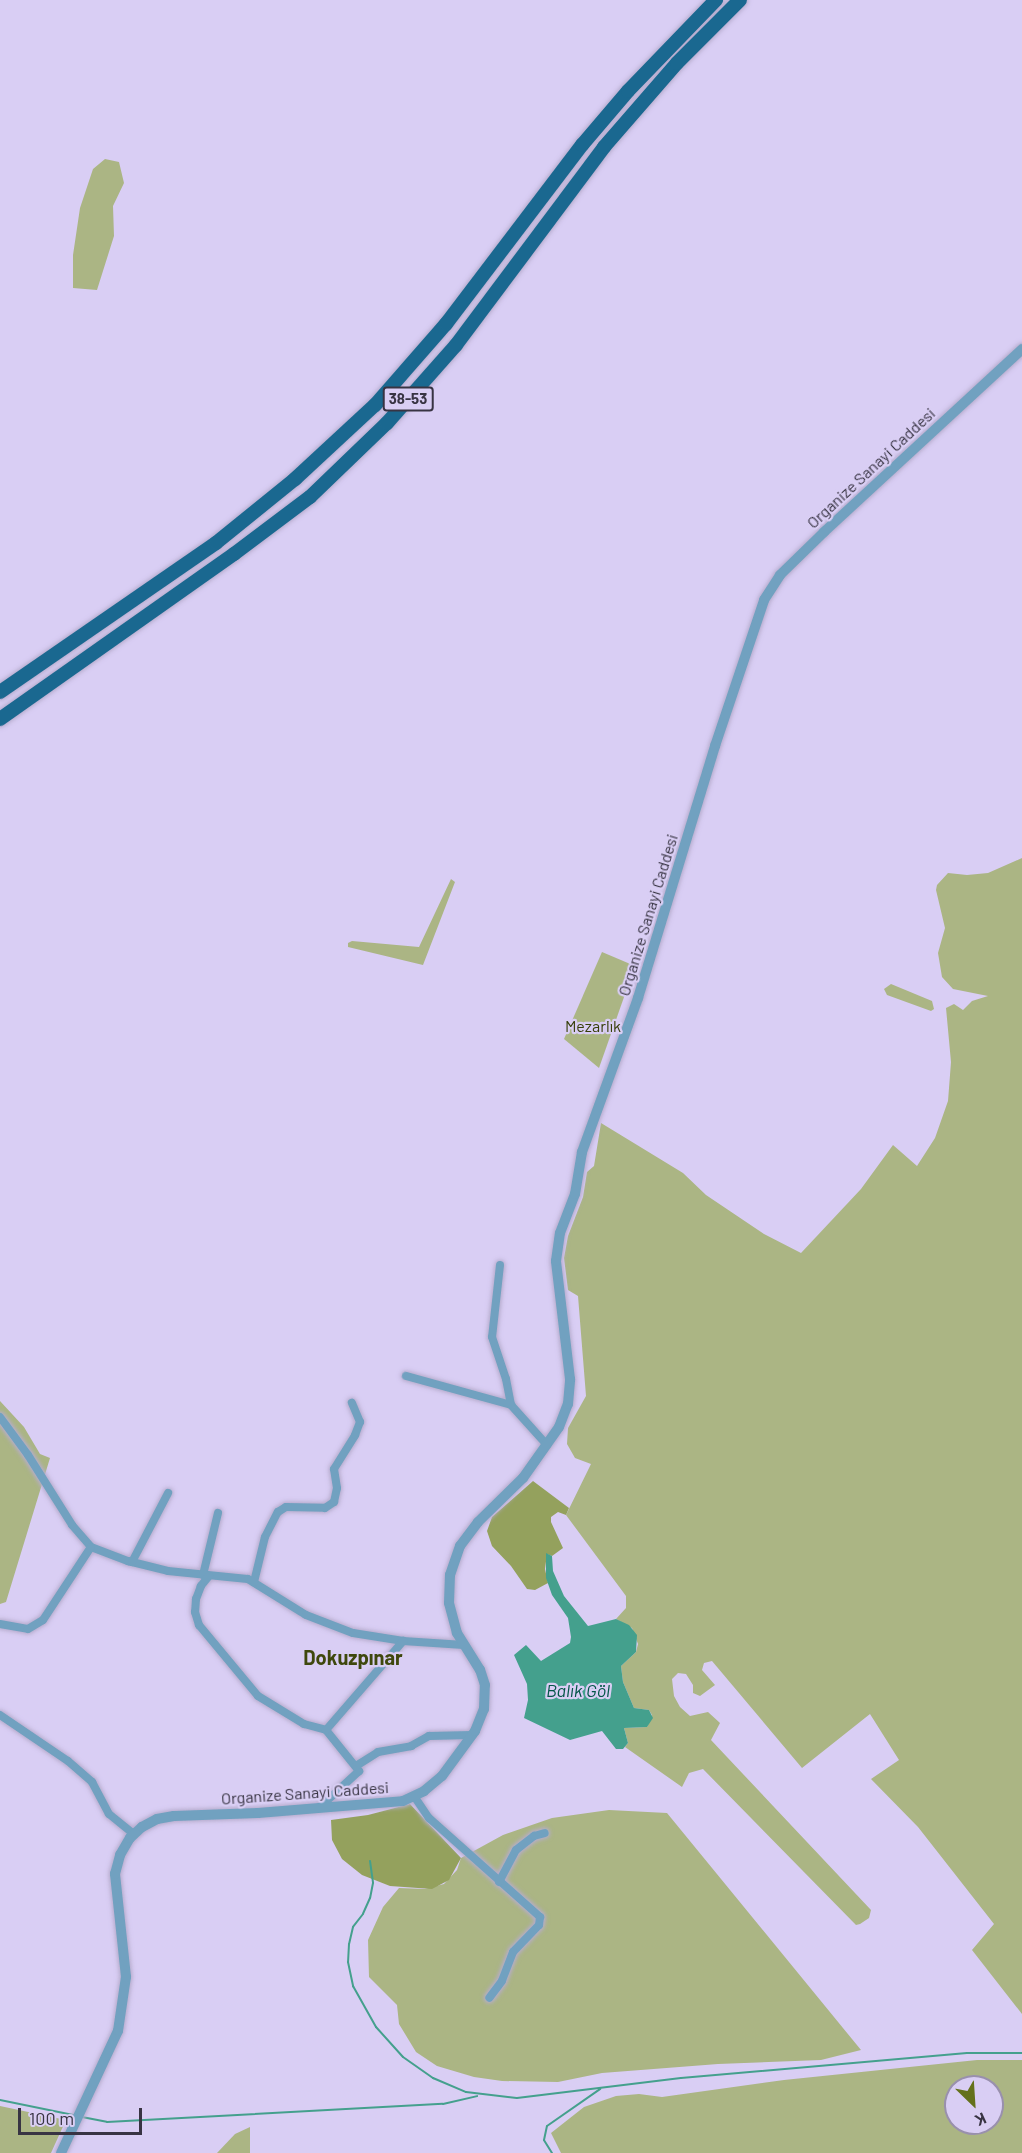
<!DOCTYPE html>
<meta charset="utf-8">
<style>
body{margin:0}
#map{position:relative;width:1022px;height:2153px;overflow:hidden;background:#d9cef4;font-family:Barlow,sans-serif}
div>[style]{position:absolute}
.green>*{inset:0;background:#abb584}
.forest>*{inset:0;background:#94a15d}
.water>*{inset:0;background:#44a08d}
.stream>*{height:2px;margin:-1px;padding:0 1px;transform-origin:1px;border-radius:1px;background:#44a08d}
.roads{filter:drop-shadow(0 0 2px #b6accd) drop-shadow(0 0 2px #b6accd)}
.minor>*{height:8px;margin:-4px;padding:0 4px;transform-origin:4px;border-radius:4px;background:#71a1c0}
.tertiary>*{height:10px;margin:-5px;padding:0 5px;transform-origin:5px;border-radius:5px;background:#71a1c0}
.trunk>*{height:14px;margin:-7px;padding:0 7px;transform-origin:7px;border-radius:7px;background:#1a6890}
span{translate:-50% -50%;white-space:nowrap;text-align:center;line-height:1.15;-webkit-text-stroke:4.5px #d9cef4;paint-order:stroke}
.shield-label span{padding:2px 4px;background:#d9cef4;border:2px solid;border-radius:4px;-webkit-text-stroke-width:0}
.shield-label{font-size:15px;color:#383443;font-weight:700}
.street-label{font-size:16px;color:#383443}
.park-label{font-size:16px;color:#363e08}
.water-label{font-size:18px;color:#045548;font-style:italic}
.quarter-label{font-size:20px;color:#3f480d;font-weight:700}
.north{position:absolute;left:944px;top:2075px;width:60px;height:60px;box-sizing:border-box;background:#d9cef4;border:2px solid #9990ad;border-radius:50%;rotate:155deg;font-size:16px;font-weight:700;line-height:24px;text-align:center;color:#383443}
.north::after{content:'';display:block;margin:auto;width:21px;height:27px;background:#64711b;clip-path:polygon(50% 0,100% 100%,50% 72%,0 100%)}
.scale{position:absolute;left:18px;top:2108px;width:124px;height:27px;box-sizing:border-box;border:3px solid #383443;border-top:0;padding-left:8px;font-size:18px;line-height:21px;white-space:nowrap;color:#383443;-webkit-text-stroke:4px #d9cef4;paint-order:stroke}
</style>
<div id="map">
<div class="green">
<i style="clip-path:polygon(105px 159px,119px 162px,124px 183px,113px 206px,114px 236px,97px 290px,73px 288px,73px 255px,80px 208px,93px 169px)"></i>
<i style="clip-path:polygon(1022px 858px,1022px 2014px,972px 1950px,994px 1924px,918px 1827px,871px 1779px,899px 1760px,870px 1714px,802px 1768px,712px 1661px,704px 1663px,702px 1670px,715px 1685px,700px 1696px,693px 1693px,693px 1685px,686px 1674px,678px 1673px,672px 1679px,674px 1696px,680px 1707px,690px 1716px,708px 1712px,720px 1723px,711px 1740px,871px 1910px,869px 1918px,860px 1924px,856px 1925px,703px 1769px,689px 1773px,682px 1787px,625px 1747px,628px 1743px,624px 1728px,647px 1727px,652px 1715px,649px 1710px,634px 1708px,623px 1682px,621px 1666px,636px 1652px,638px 1644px,632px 1628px,616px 1619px,626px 1608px,626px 1596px,566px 1515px,591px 1464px,575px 1458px,567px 1444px,568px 1428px,586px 1396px,578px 1296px,568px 1290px,564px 1258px,568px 1236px,583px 1197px,587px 1172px,594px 1166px,601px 1123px,683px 1173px,706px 1195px,764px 1234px,801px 1253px,861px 1189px,893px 1145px,917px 1166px,935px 1138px,948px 1101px,951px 1062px,946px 1008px,954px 1004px,963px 1010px,972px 1001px,988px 996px,953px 989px,942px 977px,938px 953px,945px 928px,936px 890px,937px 885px,948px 873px,967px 875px,988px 873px)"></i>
<i style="clip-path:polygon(451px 879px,455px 882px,423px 965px,348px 947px,348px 943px,352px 941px,419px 947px)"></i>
<i style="clip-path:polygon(602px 952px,635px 966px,599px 1068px,564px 1039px)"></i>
<i style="clip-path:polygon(891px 984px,932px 1001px,934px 1009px,931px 1011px,887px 995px,884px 989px)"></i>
<i style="clip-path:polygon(0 1401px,24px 1427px,40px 1454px,50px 1458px,6px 1602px,0 1604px)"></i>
<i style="clip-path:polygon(609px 1810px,667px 1813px,861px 2050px,821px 2060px,718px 2064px,602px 2073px,558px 2082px,502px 2081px,474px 2077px,437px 2066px,416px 2052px,399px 2024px,397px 2005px,369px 1977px,368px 1940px,383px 1907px,399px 1888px,425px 1889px,444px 1884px,457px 1870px,461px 1858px,503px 1835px,552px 1818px)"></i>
<i style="clip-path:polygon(evenodd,977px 2060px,1022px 2060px,1022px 2153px,561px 2153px,551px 2133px,584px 2107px,616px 2096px,639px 2094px,662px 2097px,784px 2080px,977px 2060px,956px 2087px,992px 2087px,992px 2123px,956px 2123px,956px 2087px)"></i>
<i style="clip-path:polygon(0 2106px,66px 2120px,51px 2153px,0 2153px)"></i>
<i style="clip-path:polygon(250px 2127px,250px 2153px,217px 2153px,235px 2134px)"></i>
</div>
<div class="forest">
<i style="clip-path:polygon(533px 1481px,569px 1508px,566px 1515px,558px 1512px,551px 1517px,551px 1522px,563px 1548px,552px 1556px,547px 1554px,545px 1569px,548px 1583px,535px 1590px,527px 1589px,511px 1566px,492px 1546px,487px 1531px,492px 1517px)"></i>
<i style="clip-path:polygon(410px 1804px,461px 1858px,449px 1880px,432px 1889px,390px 1886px,362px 1875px,342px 1859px,332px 1840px,331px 1820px,368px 1815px)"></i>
</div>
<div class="water">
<i style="clip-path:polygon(546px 1553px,552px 1556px,553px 1571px,564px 1596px,588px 1626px,616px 1619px,629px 1625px,637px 1635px,636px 1652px,621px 1666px,623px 1682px,634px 1708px,649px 1710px,653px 1718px,647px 1727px,624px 1728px,628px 1743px,623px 1749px,616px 1749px,602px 1731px,570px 1740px,524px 1718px,528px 1700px,527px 1684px,514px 1655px,526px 1645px,541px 1661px,570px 1643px,571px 1637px,568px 1618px,552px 1595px,546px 1578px)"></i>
</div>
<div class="stream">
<i style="left:370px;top:1861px;width:22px;rotate:82deg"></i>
<i style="left:373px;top:1883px;width:15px;rotate:101deg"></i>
<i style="left:370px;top:1898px;width:17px;rotate:114deg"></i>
<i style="left:363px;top:1914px;width:16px;rotate:128deg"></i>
<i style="left:353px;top:1927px;width:17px;rotate:103deg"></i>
<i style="left:349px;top:1944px;width:18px;rotate:93deg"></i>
<i style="left:348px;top:1962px;width:25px;rotate:78deg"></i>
<i style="left:353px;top:1986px;width:47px;rotate:60.7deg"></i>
<i style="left:376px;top:2027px;width:40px;rotate:48deg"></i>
<i style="left:403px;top:2057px;width:37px;rotate:35deg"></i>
<i style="left:433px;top:2078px;width:36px;rotate:23deg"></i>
<i style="left:466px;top:2092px;width:51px;rotate:6.7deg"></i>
<i style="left:517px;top:2098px;width:165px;rotate:-7deg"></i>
<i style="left:681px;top:2078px;width:287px;rotate:-5deg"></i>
<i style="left:967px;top:2053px;width:55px"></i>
<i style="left:0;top:2100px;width:76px;rotate:11.5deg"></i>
<i style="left:82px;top:2117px;width:25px;rotate:11deg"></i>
<i style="left:107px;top:2122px;width:336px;rotate:-3.1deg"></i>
<i style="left:443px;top:2104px;width:35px;rotate:-13deg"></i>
<i style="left:552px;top:2153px;width:15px;rotate:-122deg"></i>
<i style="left:544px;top:2140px;width:14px;rotate:-78deg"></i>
<i style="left:547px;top:2126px;width:65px;rotate:-34.9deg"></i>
</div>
<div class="roads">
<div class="minor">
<i style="left:500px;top:1265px;width:72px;rotate:96.3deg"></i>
<i style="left:492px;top:1337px;width:44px;rotate:71.6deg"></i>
<i style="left:506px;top:1379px;width:26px;rotate:79deg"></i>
<i style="left:511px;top:1405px;width:54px;rotate:48deg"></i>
<i style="left:406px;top:1376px;width:109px;rotate:15.4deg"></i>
<i style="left:0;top:1417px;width:47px;rotate:53.6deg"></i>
<i style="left:28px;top:1455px;width:83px;rotate:57.8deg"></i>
<i style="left:72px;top:1525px;width:29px;rotate:49deg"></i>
<i style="left:91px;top:1547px;width:40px;rotate:21deg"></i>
<i style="left:128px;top:1561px;width:41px;rotate:14deg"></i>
<i style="left:168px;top:1571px;width:80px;rotate:5.7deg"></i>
<i style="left:248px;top:1579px;width:68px;rotate:31.8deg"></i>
<i style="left:306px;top:1615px;width:50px;rotate:21deg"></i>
<i style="left:353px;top:1633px;width:51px;rotate:9.1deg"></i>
<i style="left:403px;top:1641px;width:61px;rotate:3.8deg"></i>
<i style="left:132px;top:1562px;width:78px;rotate:-62.4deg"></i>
<i style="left:203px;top:1575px;width:64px;rotate:-76.4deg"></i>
<i style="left:209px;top:1576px;width:13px;rotate:129deg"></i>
<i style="left:201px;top:1586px;width:14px;rotate:111deg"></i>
<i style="left:196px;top:1599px;width:13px;rotate:94deg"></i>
<i style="left:195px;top:1612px;width:14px;rotate:73deg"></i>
<i style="left:199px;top:1625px;width:92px;rotate:50.3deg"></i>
<i style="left:258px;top:1696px;width:54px;rotate:31.3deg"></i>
<i style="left:304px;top:1724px;width:23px;rotate:15deg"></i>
<i style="left:326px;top:1730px;width:53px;rotate:51.2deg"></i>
<i style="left:359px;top:1771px;width:53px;rotate:137.3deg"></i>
<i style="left:254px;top:1582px;width:46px;rotate:-76.3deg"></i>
<i style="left:265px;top:1537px;width:28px;rotate:-63deg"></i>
<i style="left:278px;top:1512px;width:9px;rotate:-32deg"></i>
<i style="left:286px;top:1507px;width:39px;rotate:1deg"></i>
<i style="left:325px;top:1508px;width:11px;rotate:-34deg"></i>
<i style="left:334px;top:1502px;width:14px;rotate:-78deg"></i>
<i style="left:337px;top:1488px;width:19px;rotate:-99deg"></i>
<i style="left:334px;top:1469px;width:40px;rotate:-58deg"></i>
<i style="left:355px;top:1435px;width:14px;rotate:-69deg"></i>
<i style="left:360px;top:1422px;width:21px;rotate:-113deg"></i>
<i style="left:0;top:1624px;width:28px;rotate:10deg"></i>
<i style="left:28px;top:1629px;width:17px;rotate:-31deg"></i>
<i style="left:43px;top:1620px;width:87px;rotate:-56.7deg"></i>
<i style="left:0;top:1715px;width:82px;rotate:34.1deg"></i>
<i style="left:68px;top:1761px;width:32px;rotate:41deg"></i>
<i style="left:92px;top:1782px;width:36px;rotate:62deg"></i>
<i style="left:109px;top:1814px;width:32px;rotate:39deg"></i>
<i style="left:326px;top:1730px;width:118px;rotate:-49.1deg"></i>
<i style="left:356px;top:1766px;width:26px;rotate:-32deg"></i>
<i style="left:378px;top:1752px;width:34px;rotate:-10deg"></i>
<i style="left:411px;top:1746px;width:21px;rotate:-29deg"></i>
<i style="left:429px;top:1736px;width:43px;rotate:-1.3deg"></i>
<i style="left:414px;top:1796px;width:27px;rotate:56deg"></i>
<i style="left:429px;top:1818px;width:149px;rotate:41.7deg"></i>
<i style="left:540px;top:1917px;width:8px;rotate:97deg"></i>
<i style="left:539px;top:1925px;width:37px;rotate:134deg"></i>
<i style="left:513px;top:1952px;width:31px;rotate:111deg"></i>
<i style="left:502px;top:1981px;width:21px;rotate:127deg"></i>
<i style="left:499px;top:1882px;width:36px;rotate:-62deg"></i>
<i style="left:516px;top:1850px;width:23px;rotate:-38deg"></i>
<i style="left:534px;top:1836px;width:11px;rotate:-15deg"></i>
</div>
<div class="tertiary">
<i style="left:61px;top:2153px;width:135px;rotate:-65deg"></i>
<i style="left:118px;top:2031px;width:55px;rotate:-81.6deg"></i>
<i style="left:126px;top:1977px;width:104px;rotate:-96.1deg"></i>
<i style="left:115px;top:1874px;width:20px;rotate:-75deg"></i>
<i style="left:120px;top:1855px;width:20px;rotate:-60deg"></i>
<i style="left:130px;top:1838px;width:16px;rotate:-43deg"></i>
<i style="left:142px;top:1827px;width:17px;rotate:-28deg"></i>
<i style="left:157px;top:1819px;width:17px;rotate:-10deg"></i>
<i style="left:174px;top:1816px;width:84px;rotate:-2deg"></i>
<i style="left:258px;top:1813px;width:145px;rotate:-4.7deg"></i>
<i style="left:403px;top:1801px;width:23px;rotate:-25deg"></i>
<i style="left:424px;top:1791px;width:23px;rotate:-40deg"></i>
<i style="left:442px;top:1776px;width:56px;rotate:-53.7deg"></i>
<i style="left:475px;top:1731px;width:24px;rotate:-68deg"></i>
<i style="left:484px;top:1709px;width:24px;rotate:-88deg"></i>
<i style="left:485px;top:1685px;width:16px;rotate:-108deg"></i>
<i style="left:480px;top:1670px;width:44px;rotate:-121.9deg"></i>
<i style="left:457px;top:1633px;width:31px;rotate:-105deg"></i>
<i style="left:449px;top:1603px;width:28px;rotate:-88deg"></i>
<i style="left:450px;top:1575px;width:31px;rotate:-71deg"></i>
<i style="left:460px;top:1546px;width:30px;rotate:-53deg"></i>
<i style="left:478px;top:1522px;width:63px;rotate:-44.4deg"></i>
<i style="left:523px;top:1478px;width:62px;rotate:-54.8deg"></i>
<i style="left:559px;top:1427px;width:25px;rotate:-69deg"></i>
<i style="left:568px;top:1404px;width:25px;rotate:-85deg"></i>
<i style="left:570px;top:1379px;width:119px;rotate:-96.8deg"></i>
<i style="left:556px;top:1261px;width:28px;rotate:-82deg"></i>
<i style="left:560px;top:1233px;width:42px;rotate:-69deg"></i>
<i style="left:575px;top:1194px;width:43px;rotate:-80.5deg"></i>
<i style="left:582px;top:1152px;width:164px;rotate:-70deg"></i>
<i style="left:638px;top:998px;width:264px;rotate:-73deg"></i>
<i style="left:715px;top:746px;width:154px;rotate:-71.4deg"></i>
<i style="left:764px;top:600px;width:30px;rotate:-57deg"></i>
<i style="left:780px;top:575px;width:62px;rotate:-44.3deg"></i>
<i style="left:824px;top:532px;width:270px;rotate:-42.7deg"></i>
</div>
<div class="trunk">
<i style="left:0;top:692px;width:262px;rotate:-34.6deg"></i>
<i style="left:216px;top:543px;width:102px;rotate:-39deg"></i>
<i style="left:295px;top:479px;width:109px;rotate:-42.8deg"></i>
<i style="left:375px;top:405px;width:108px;rotate:-48.8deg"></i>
<i style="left:446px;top:324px;width:225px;rotate:-52.8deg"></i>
<i style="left:582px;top:145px;width:71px;rotate:-49.6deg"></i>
<i style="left:628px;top:91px;width:127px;rotate:-46deg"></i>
<i style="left:0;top:719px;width:286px;rotate:-35.2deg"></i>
<i style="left:234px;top:554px;width:95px;rotate:-36.9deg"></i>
<i style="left:310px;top:497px;width:107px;rotate:-43.9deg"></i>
<i style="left:387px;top:423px;width:104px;rotate:-48.5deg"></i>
<i style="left:456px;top:345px;width:247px;rotate:-53.2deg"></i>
<i style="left:604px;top:147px;width:111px;rotate:-49deg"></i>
<i style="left:677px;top:63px;width:89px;rotate:-45deg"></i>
</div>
</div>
<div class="shield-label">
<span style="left:408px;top:399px">38-53</span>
</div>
<div class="street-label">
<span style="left:871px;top:468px;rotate:-43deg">Organize Sanayi Caddesi</span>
<span style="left:648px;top:915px;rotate:-73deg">Organize Sanayi Caddesi</span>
<span style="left:305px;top:1793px;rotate:-4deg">Organize Sanayi Caddesi</span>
</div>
<div class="park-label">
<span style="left:593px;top:1026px">Mezarlık</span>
</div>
<div class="water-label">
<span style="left:578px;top:1690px">Balık Göl</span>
</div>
<div class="quarter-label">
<span style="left:353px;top:1657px">Dokuzpınar</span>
</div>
<div class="north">K</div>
<div class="scale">100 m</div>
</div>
